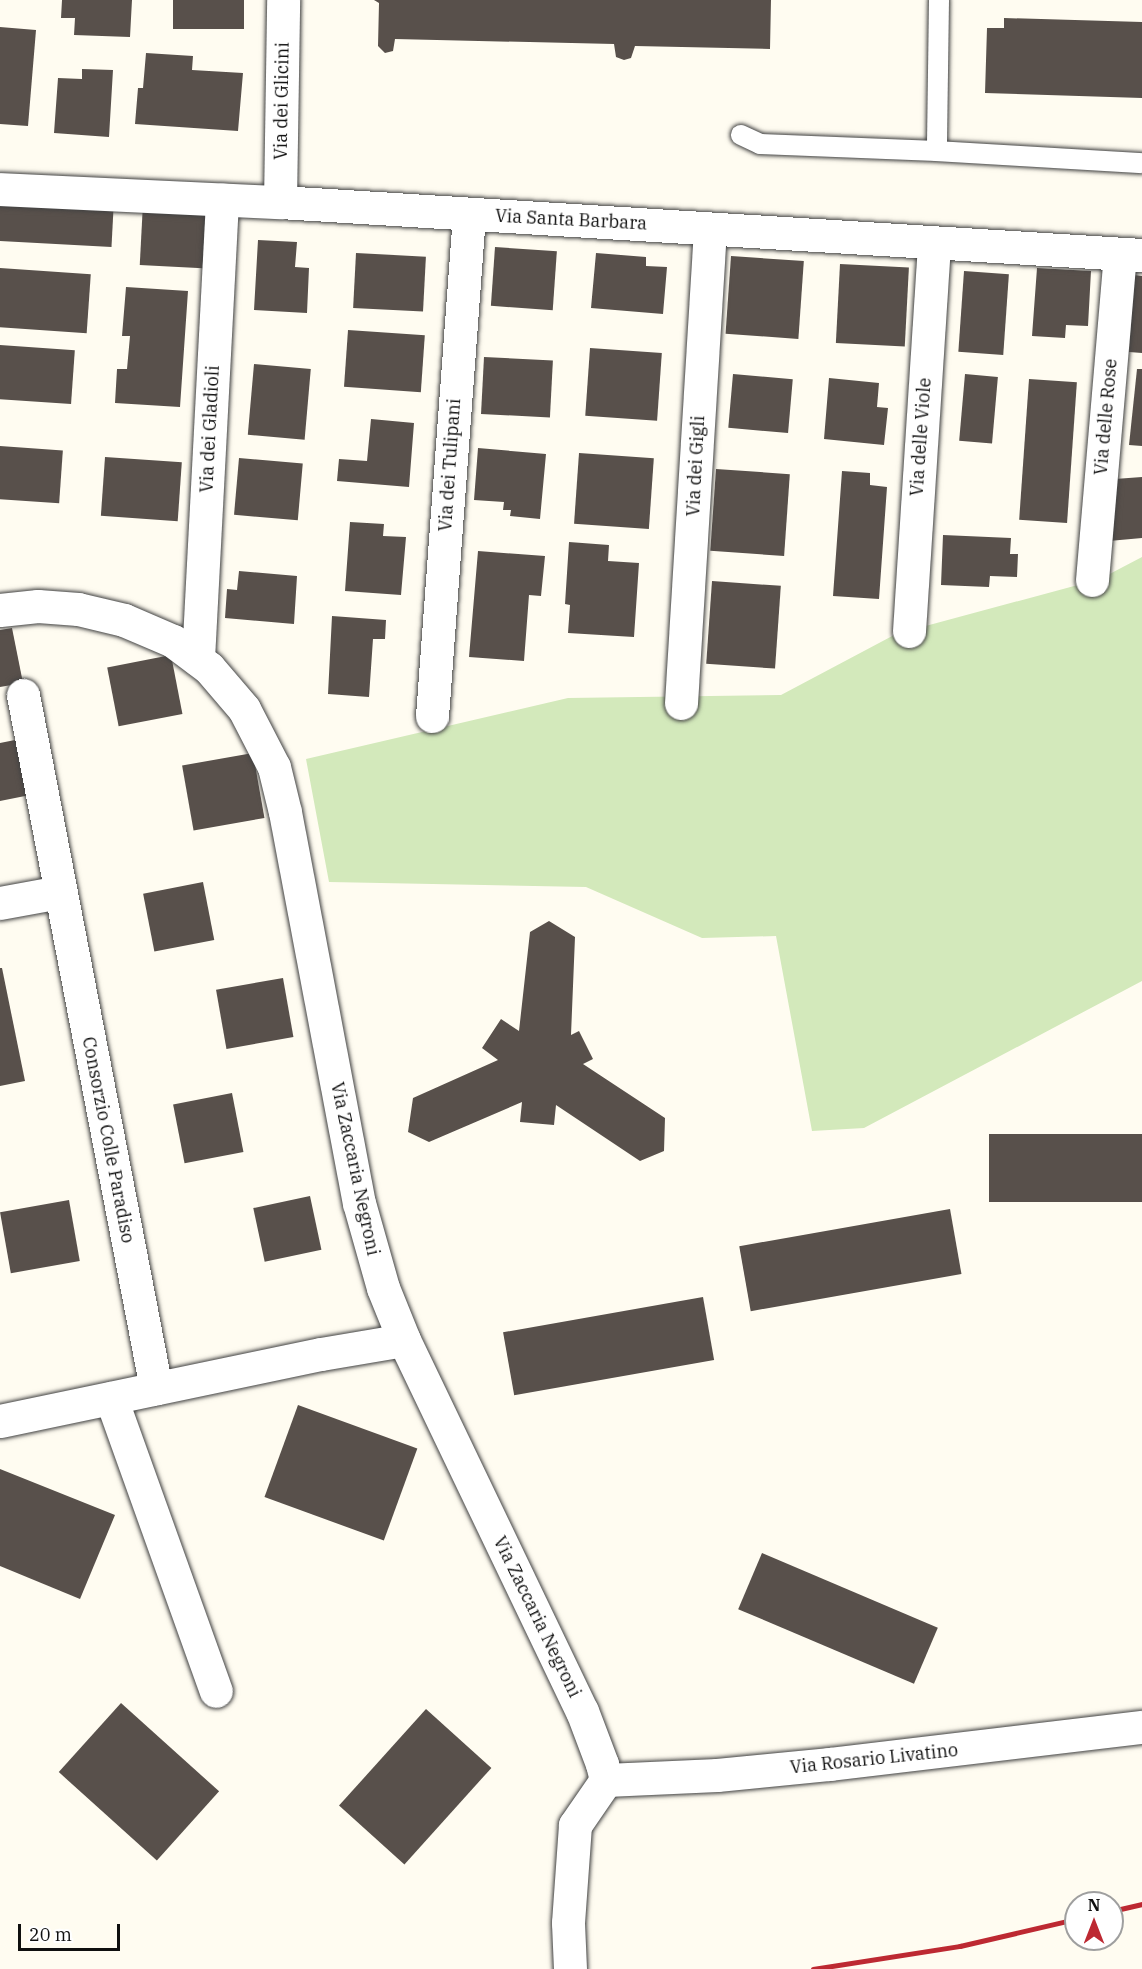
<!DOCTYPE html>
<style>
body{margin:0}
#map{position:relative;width:1142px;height:1969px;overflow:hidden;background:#fffcf1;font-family:"IBM Plex Serif",serif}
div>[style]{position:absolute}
.green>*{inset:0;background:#d3e9bb}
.building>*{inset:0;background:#58504b;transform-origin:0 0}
.roads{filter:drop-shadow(0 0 2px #424242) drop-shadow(0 0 2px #424242)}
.service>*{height:20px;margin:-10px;padding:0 10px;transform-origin:10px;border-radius:10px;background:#fff}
.minor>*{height:33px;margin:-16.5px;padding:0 16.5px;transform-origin:16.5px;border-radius:16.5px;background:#fff}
.tertiary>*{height:33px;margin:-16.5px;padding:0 16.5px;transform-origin:16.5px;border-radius:16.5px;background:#fff}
.rail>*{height:4.5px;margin:-2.25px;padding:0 2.25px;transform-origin:2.25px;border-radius:2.25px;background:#bd2932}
span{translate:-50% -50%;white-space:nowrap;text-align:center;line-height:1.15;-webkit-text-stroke:6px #fff;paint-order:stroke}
.street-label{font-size:18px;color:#0f0f0f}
.north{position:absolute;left:1064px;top:1891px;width:60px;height:60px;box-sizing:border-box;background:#fff;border:2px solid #9f9f9f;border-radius:50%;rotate:0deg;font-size:16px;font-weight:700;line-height:24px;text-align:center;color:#0f0f0f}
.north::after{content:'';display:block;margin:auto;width:21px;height:27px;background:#bd2932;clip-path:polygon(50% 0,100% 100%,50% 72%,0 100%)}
.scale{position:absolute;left:18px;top:1924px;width:102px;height:27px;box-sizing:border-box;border:3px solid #0f0f0f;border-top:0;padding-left:8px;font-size:18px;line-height:21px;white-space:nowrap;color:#0f0f0f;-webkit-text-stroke:4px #fff;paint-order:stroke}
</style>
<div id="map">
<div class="green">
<i style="clip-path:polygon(1142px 557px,1142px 981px,864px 1128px,812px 1131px,776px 936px,702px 938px,586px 887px,329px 882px,306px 759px,568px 698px,781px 695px,896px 634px,1100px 579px)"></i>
</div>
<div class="building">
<i style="clip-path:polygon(62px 0,132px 0,130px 37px,74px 35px,75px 18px,61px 18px)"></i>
<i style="left:173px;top:0;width:71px;height:29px"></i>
<i style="clip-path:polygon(374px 0,771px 0,770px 49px,635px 46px,631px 58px,624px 60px,616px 57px,614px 44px,395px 39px,393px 51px,385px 53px,378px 46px,379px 3px)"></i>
<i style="clip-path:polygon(1004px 18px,1142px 22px,1142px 98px,985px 93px,987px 28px,1004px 28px)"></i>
<i style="clip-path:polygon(0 27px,36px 30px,28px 126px,0 124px)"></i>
<i style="clip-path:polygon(146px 53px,193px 56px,192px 70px,243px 73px,238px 131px,135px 124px,138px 88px,143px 88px)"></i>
<i style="clip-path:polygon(82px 69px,113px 70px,109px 137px,54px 133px,58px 78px,82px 79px)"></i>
<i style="left:0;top:196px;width:114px;height:45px;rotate:3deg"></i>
<i style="left:143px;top:203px;width:63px;height:62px;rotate:3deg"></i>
<i style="clip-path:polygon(258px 240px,297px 242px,295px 267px,309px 268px,307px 313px,254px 310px)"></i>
<i style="left:495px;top:247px;width:62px;height:59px;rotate:4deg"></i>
<i style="left:356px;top:253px;width:70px;height:55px;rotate:3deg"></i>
<i style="clip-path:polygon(596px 253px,646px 257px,646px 266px,667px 267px,663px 314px,591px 308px)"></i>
<i style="left:731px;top:256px;width:73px;height:78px;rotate:4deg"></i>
<i style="left:840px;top:264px;width:69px;height:79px;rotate:3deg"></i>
<i style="left:0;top:268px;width:91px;height:59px;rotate:4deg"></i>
<i style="clip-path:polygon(1037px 268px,1091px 271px,1088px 326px,1066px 325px,1065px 338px,1032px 336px)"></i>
<i style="left:964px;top:271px;width:45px;height:81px;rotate:4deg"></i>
<i style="clip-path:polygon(1134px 275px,1142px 276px,1142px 353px,1129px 352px)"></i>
<i style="clip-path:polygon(126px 287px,188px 291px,180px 407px,115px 403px,117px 369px,127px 369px,130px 336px,122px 336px)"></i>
<i style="left:348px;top:330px;width:77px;height:57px;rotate:4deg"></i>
<i style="left:0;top:345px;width:75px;height:54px;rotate:4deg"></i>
<i style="left:590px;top:348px;width:72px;height:68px;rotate:4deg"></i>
<i style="left:484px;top:357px;width:69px;height:57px;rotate:3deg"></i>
<i style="left:254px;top:364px;width:57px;height:71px;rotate:5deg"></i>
<i style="clip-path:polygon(1137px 369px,1142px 369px,1142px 446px,1129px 445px)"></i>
<i style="left:733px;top:374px;width:60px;height:54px;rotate:5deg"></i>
<i style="left:965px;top:374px;width:33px;height:67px;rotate:5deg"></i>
<i style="clip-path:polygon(829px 378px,879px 383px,877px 407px,888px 408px,884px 445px,824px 439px)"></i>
<i style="left:1029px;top:379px;width:48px;height:141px;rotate:4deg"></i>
<i style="clip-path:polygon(371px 419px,414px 423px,409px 487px,337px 481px,339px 459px,367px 461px)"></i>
<i style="left:0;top:446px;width:63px;height:53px;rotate:4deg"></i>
<i style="clip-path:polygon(478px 448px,546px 454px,540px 519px,510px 516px,511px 510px,503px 510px,504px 502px,474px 500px)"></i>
<i style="left:579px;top:453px;width:75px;height:71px;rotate:4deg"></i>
<i style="left:105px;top:457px;width:77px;height:59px;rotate:4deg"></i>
<i style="left:239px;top:458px;width:64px;height:57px;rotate:5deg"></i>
<i style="left:716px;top:469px;width:74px;height:82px;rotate:4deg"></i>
<i style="clip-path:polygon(842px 471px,870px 473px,870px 485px,887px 487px,879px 599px,833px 596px)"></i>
<i style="clip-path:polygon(1142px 477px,1142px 538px,1109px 541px,1115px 479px)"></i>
<i style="clip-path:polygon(350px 522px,384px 524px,383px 536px,406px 537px,401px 595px,345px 591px)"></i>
<i style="clip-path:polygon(943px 535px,1011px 538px,1010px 554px,1018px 554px,1017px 577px,990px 576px,989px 587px,941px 585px)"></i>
<i style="clip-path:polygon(569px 542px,609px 545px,608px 561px,639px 563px,634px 637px,568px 633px,570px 605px,565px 604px)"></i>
<i style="clip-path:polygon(478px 551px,545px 556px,541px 596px,529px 595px,524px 661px,469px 657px)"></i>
<i style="clip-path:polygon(239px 571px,297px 576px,294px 624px,225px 618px,227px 589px,237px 590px)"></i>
<i style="left:712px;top:581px;width:69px;height:83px;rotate:4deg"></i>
<i style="clip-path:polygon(332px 616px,386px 620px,385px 639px,373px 639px,369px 697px,328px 694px)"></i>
<i style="clip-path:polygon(12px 628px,23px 683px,0 687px,0 630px)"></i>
<i style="left:171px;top:655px;width:60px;height:65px;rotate:79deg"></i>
<i style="clip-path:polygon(20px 739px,30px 795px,0 801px,0 743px)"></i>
<i style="left:253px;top:753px;width:66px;height:72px;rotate:80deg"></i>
<i style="left:203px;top:882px;width:59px;height:61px;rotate:79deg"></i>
<i style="clip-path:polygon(549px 921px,575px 937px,571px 1035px,579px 1031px,593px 1059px,583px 1064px,665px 1118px,664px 1151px,640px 1161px,556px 1105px,554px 1125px,520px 1122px,522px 1102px,429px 1142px,408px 1132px,413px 1098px,498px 1060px,482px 1048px,501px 1019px,519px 1031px,530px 932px)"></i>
<i style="clip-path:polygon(0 968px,2px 968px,25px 1081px,0 1086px)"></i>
<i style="left:283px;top:978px;width:60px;height:68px;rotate:80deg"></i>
<i style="left:232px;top:1093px;width:60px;height:60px;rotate:79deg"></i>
<i style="left:1142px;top:1134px;width:68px;height:153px;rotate:90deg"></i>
<i style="left:310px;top:1196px;width:55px;height:58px;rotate:78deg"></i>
<i style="left:69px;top:1200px;width:62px;height:70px;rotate:80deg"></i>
<i style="left:950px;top:1209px;width:66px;height:214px;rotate:80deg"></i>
<i style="left:703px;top:1297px;width:64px;height:203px;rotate:80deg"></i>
<i style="left:298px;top:1405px;width:127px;height:98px;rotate:20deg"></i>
<i style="clip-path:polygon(0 1469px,115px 1515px,80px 1599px,0 1566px)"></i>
<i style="left:762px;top:1553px;width:191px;height:61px;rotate:23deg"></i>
<i style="left:121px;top:1703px;width:132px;height:93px;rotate:42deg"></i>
<i style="left:426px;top:1709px;width:88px;height:130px;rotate:42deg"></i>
</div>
<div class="roads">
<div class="service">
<i style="left:939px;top:0;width:151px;rotate:90.8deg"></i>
<i style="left:937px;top:151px;width:205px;rotate:3.4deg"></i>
<i style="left:741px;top:135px;width:21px;rotate:25deg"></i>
<i style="left:760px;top:144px;width:177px;rotate:2.3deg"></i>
</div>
<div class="minor">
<i style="left:280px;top:202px;width:202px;rotate:-89.1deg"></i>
<i style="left:1092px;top:580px;width:327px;rotate:-85.1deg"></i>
<i style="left:0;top:610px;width:38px;rotate:-6deg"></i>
<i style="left:38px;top:606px;width:40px;rotate:4.3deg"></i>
<i style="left:78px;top:609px;width:47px;rotate:13.4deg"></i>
<i style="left:124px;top:620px;width:53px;rotate:23.2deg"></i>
<i style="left:173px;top:641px;width:45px;rotate:36.9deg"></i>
<i style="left:209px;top:668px;width:54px;rotate:49.5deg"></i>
<i style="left:244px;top:709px;width:65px;rotate:62.7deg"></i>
<i style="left:274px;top:767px;width:46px;rotate:76.3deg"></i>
<i style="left:285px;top:812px;width:398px;rotate:79.3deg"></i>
<i style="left:359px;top:1203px;width:88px;rotate:74.2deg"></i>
<i style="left:383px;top:1288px;width:56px;rotate:68deg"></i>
<i style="left:404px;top:1340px;width:411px;rotate:64.4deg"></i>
<i style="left:582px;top:1711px;width:57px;rotate:69.3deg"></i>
<i style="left:602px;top:1764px;width:16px;rotate:76deg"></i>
<i style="left:606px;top:1780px;width:55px;rotate:124.6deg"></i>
<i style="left:575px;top:1825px;width:98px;rotate:94.1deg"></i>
<i style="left:568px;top:1923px;width:46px;rotate:87.5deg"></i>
<i style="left:909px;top:631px;width:388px;rotate:-86.3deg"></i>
<i style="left:198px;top:659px;width:460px;rotate:-87deg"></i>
<i style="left:23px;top:695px;width:706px;rotate:79.14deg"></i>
<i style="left:681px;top:703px;width:475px;rotate:-86.5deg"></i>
<i style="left:432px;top:716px;width:503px;rotate:-85.78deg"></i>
<i style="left:0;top:903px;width:61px;rotate:-10.4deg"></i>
<i style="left:111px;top:1398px;width:311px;rotate:70.3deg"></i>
<i style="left:0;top:1421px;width:328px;rotate:-11.8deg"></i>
<i style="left:321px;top:1354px;width:84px;rotate:-9.6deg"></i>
<i style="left:606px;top:1780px;width:111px;rotate:-2.6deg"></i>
<i style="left:717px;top:1775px;width:114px;rotate:-5.6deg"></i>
<i style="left:830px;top:1764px;width:314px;rotate:-6.8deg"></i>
</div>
<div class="tertiary">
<i style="left:0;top:189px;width:280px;rotate:2.7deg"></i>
<i style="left:280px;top:202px;width:864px;rotate:3.52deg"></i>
</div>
</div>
<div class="rail">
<i style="left:1112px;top:1911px;width:31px;rotate:-13deg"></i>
<i style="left:813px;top:1969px;width:149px;rotate:-8.9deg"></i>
<i style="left:960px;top:1946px;width:119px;rotate:-13.1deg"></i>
</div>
<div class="street-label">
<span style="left:282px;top:101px;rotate:-89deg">Via dei Glicini</span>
<span style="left:571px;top:220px;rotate:3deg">Via Santa Barbara</span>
<span style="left:1106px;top:417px;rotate:-85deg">Via delle Rose</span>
<span style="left:210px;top:429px;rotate:-87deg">Via dei Gladioli</span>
<span style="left:921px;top:437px;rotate:-86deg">Via delle Viole</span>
<span style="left:450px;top:465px;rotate:-86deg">Via dei Tulipani</span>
<span style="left:696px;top:466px;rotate:-87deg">Via dei Gigli</span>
<span style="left:108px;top:1140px;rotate:79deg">Consorzio Colle Paradiso</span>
<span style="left:355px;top:1169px;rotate:78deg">Via Zaccaria Negroni</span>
<span style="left:537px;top:1617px;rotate:64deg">Via Zaccaria Negroni</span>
<span style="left:874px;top:1759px;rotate:-6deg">Via Rosario Livatino</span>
</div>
<div class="north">N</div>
<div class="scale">20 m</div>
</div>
